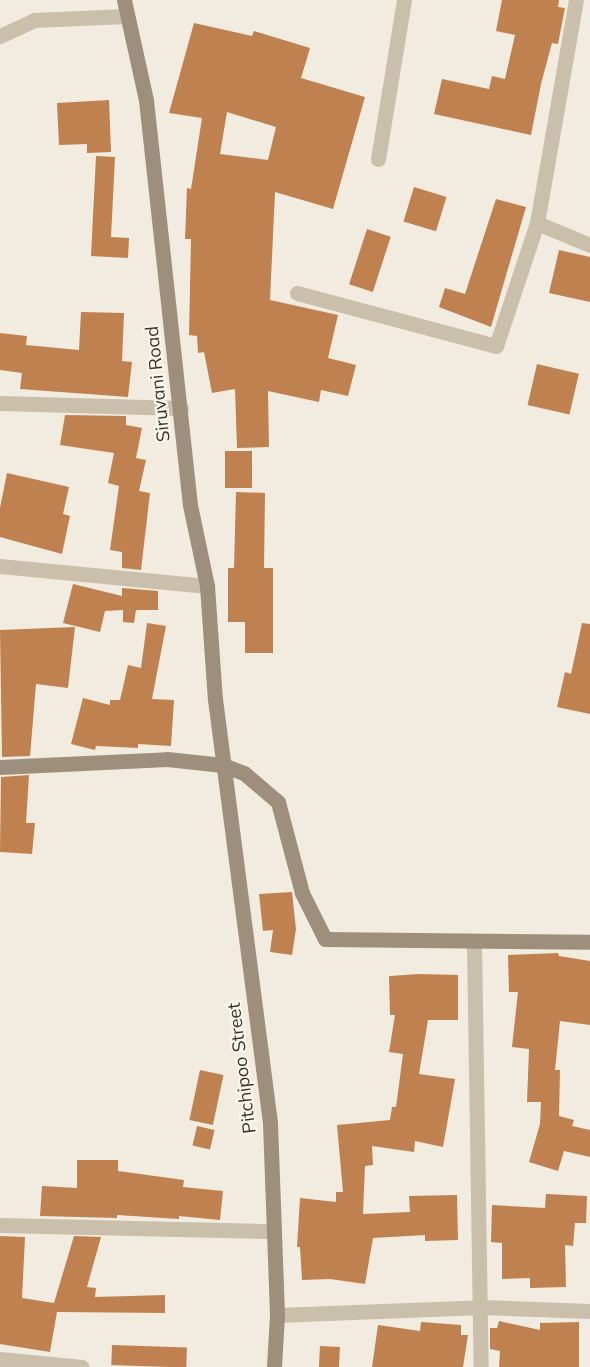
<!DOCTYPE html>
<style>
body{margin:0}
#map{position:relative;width:590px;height:1367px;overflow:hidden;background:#f1ecdf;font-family:Mulish,sans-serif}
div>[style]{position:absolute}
.building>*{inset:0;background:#bf814f;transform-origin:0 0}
.street>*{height:15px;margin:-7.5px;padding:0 7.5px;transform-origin:7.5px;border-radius:7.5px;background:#c9bfab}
.secondary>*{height:15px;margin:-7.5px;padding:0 7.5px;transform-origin:7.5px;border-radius:7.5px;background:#9d8f7c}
span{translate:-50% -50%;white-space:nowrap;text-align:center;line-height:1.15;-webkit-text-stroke:4.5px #f9f6eb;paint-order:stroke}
.street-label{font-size:18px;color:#37312a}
</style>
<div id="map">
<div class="building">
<i style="clip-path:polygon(502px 0,559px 0,558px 7px,565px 8px,558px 44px,552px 43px,541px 84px,531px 135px,434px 114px,442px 79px,489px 89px,492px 76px,505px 79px,515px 35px,496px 31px)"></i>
<i style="clip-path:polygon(evenodd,194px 23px,252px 36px,254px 31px,310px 48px,301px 78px,365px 97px,333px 209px,275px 192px,270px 300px,338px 315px,328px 358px,356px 365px,348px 396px,321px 390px,319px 402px,268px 391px,269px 447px,237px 448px,235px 389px,212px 393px,204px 352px,198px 353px,197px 336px,189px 335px,191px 239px,185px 239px,187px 188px,191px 189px,202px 118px,169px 113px,194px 23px,227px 112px,276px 127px,268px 160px,220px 154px,227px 112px)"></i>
<i style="clip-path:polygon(109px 100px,111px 152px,87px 153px,87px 144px,59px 145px,57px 103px)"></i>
<i style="clip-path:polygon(96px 156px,115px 157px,111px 237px,129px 238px,128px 258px,91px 256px)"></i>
<i style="left:414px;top:187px;width:34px;height:36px;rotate:17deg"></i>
<i style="clip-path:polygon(496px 199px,526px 207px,491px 327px,439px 307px,445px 288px,465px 294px)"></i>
<i style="left:367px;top:229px;width:25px;height:58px;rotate:18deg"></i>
<i style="clip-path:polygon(559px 250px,590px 257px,590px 302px,549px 293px)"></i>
<i style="clip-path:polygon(81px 312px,124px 313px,122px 361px,132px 362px,128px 397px,20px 389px,22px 373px,0 370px,0 333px,27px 336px,26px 345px,79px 350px)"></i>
<i style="left:537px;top:364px;width:43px;height:42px;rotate:13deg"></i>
<i style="clip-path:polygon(65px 415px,126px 416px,126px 425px,142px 428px,136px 458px,146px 460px,139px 491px,150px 493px,141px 570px,122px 568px,122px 552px,110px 550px,119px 486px,108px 483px,114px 453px,60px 445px)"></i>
<i style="left:225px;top:451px;width:27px;height:37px"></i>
<i style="clip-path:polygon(7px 473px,69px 487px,63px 514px,70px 516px,62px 554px,0 537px,0 508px)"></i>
<i style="clip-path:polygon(236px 492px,265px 493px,264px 568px,273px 568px,273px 653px,245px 653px,245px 622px,228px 622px,228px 568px,234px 568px)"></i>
<i style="clip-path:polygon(73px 584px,122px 596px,122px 588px,158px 591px,158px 610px,136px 610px,134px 623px,123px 622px,123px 610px,105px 611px,100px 632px,63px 623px)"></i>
<i style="clip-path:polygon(147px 623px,166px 626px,152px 699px,174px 700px,171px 746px,138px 744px,138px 748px,96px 746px,95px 750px,71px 744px,83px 698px,110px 705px,110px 700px,120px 700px,128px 665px,141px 668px)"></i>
<i style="clip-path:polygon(582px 623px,590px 624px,590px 714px,557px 707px,565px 672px,571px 674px)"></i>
<i style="clip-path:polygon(75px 627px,68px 688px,36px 684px,30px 756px,2px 757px,0 630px)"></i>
<i style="clip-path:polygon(29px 775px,26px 823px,35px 823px,32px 854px,0 852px,1px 777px)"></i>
<i style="clip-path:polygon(292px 892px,296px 929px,292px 955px,270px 952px,273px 930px,263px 931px,259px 894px)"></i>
<i style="clip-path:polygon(558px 953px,559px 956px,590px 961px,590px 1025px,560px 1021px,555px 1070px,560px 1070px,559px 1116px,574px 1120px,572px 1126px,590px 1130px,590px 1157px,564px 1151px,558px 1171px,529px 1162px,540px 1124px,541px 1102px,527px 1102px,529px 1049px,512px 1047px,518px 992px,509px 992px,508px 955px)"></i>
<i style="clip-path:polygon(420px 974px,458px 975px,458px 1020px,428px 1020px,419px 1074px,455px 1079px,443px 1147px,415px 1141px,414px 1152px,372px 1146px,373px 1165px,365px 1166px,363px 1214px,410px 1212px,409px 1196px,457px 1195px,458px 1240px,425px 1241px,425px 1235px,373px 1238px,365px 1284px,330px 1279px,302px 1280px,300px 1247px,297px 1247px,300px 1198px,336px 1202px,336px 1192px,343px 1192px,337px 1125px,390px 1120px,392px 1107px,396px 1107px,403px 1054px,389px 1052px,395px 1015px,390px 1015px,389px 976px)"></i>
<i style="left:200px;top:1070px;width:24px;height:51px;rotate:12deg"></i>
<i style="left:197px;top:1126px;width:18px;height:20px;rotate:13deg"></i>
<i style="clip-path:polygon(77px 1160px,118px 1160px,118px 1171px,184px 1180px,183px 1187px,223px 1191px,220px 1220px,179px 1216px,179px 1219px,117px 1215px,117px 1218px,40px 1216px,42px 1186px,77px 1188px)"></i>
<i style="clip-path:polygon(546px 1194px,587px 1196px,586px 1223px,575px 1223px,573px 1246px,565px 1245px,566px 1287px,530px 1288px,530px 1278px,502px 1279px,502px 1243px,491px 1242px,492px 1205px,545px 1208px)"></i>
<i style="clip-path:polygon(0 1236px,25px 1237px,22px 1298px,54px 1303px,74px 1236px,101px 1237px,87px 1287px,96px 1288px,95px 1297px,165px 1295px,165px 1313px,57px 1312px,50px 1352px,0 1344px)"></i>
<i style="clip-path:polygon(499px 1321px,540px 1330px,540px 1323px,579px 1322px,579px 1367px,499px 1367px,500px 1351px,490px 1349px,490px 1328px,497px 1328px)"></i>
<i style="clip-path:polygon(421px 1322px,461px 1325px,461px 1335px,468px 1335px,463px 1367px,372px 1367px,378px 1325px,420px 1331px)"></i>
<i style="left:112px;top:1345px;width:75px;height:20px;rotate:2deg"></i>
<i style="left:320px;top:1346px;width:20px;height:21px;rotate:3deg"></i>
</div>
<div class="street">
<i style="left:0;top:36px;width:38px;rotate:-25deg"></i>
<i style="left:34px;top:20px;width:93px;rotate:-2.5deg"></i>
<i style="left:378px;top:159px;width:161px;rotate:-80.7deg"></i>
<i style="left:537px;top:223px;width:57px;rotate:22.5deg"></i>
<i style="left:297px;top:293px;width:206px;rotate:14.9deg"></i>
<i style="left:496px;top:346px;width:130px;rotate:-71.6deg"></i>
<i style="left:537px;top:223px;width:226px;rotate:-80.1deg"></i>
<i style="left:0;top:403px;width:181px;rotate:1.6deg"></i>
<i style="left:0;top:566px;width:208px;rotate:5.5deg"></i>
<i style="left:474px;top:943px;width:424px;rotate:89.1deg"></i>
<i style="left:0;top:1225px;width:272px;rotate:1.3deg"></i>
<i style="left:277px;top:1315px;width:205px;rotate:-2.2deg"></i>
<i style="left:482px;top:1307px;width:108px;rotate:2.1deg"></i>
<i style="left:0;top:1359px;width:82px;rotate:5.6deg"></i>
</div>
<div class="secondary">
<i style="left:124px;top:0;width:102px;rotate:77.6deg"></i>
<i style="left:146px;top:100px;width:407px;rotate:83.8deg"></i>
<i style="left:190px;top:505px;width:83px;rotate:78.1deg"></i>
<i style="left:207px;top:586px;width:113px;rotate:86deg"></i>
<i style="left:215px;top:699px;width:428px;rotate:82.6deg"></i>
<i style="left:270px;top:1123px;width:192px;rotate:87.9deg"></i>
<i style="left:277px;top:1315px;width:52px;rotate:93.3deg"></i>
<i style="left:0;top:767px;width:167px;rotate:-2.7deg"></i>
<i style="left:167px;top:759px;width:56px;rotate:6.1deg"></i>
<i style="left:223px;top:765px;width:22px;rotate:21deg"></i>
<i style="left:244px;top:773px;width:45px;rotate:40.5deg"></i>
<i style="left:278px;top:802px;width:94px;rotate:75.2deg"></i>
<i style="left:302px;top:893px;width:51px;rotate:63.4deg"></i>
<i style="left:325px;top:939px;width:265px;rotate:0.6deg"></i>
</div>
<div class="street-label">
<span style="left:158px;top:384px;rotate:-96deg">Siruvani Road</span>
<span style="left:242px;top:1068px;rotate:-97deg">Pitchipoo Street</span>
</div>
</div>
